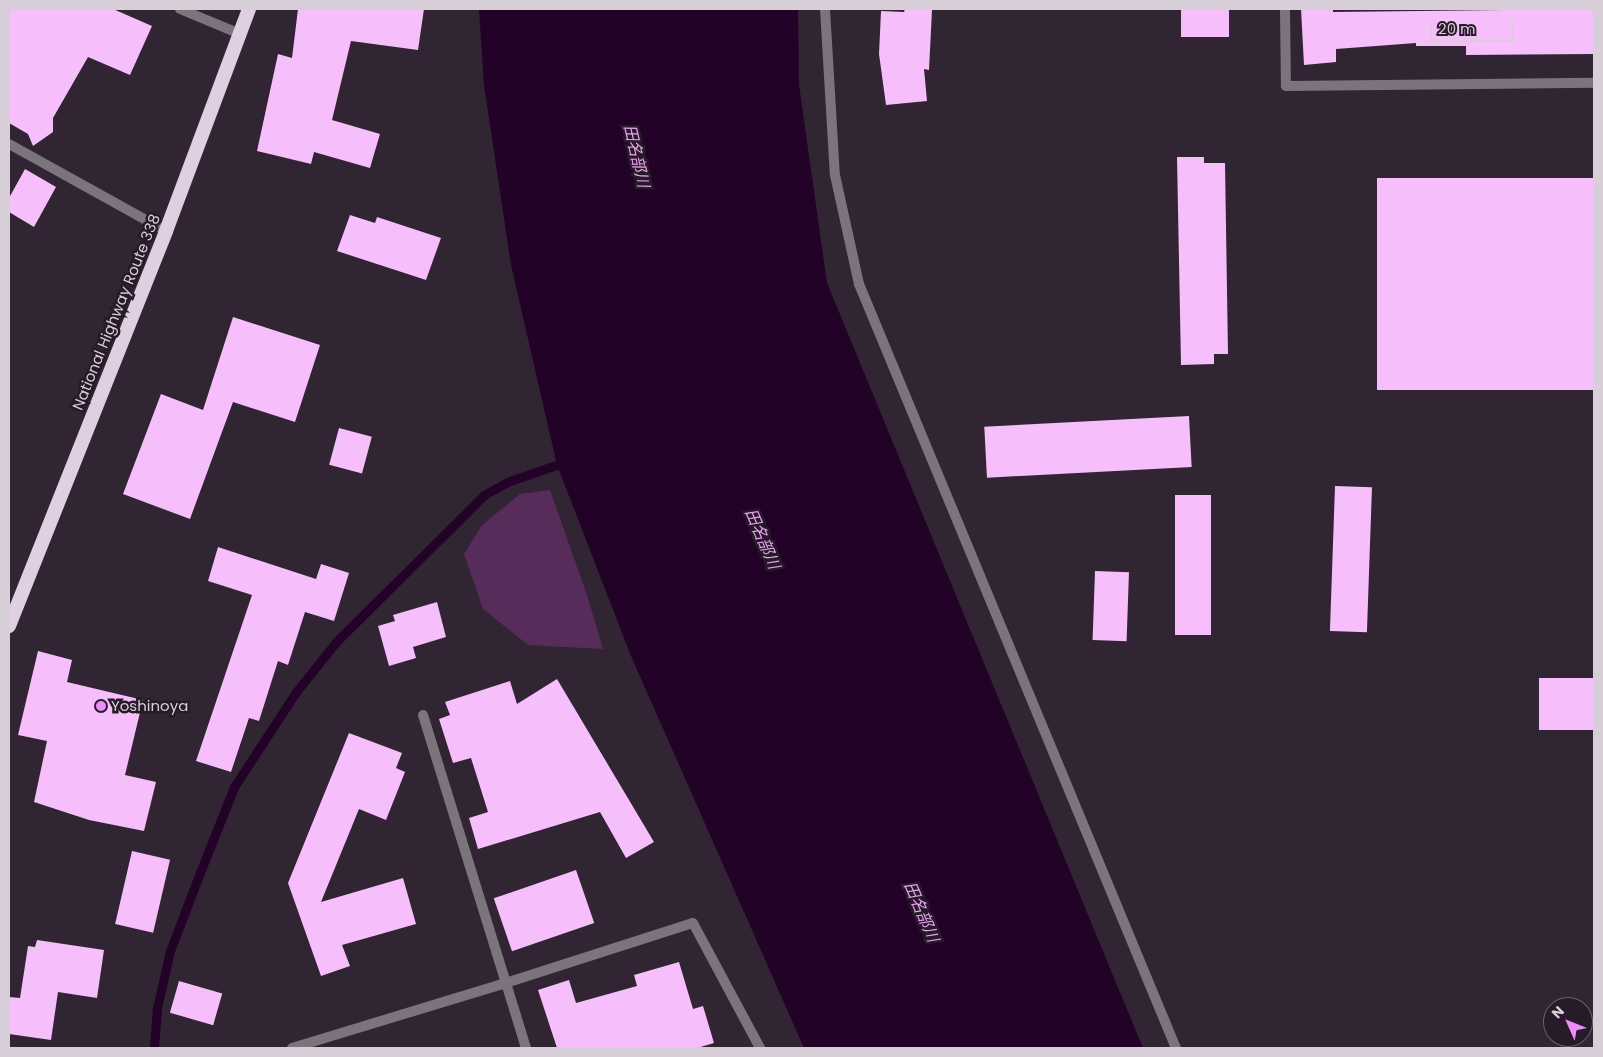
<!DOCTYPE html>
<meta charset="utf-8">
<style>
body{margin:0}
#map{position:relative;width:1603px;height:1057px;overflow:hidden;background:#312433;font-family:Poppins,"Noto Sans JP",sans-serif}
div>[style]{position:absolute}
.green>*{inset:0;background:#572c5b}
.water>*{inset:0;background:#230227}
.stream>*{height:9px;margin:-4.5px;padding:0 4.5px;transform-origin:4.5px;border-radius:4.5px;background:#230227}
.building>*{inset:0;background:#f6bffb;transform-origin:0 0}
.service>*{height:10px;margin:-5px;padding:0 5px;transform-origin:5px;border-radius:5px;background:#7b747c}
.minor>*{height:10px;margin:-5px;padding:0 5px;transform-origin:5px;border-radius:5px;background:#7b747c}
.trunk>*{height:14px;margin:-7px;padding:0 7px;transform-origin:7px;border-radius:7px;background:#e0cfe1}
.dots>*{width:14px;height:14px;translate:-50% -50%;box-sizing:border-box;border:2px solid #271a29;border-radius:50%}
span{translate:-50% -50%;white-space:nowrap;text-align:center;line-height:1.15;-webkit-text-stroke:5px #271a29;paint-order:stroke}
.street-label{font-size:15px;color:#d7ced8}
.poi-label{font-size:15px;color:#d7ced8}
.left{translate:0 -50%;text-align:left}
.water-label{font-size:16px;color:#eaa3f1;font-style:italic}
.frame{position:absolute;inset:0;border:10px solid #d7ced8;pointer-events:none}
.north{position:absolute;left:1543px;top:997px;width:50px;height:50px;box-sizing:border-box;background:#271a29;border:1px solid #6d626f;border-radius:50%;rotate:314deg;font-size:14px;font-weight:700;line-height:20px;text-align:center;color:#d7ced8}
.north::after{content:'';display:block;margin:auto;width:18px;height:22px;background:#ee8cf9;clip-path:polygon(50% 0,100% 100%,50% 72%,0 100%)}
.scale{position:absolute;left:1430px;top:20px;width:84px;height:22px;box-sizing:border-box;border:2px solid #d7ced8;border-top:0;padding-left:6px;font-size:15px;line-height:18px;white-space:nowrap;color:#d7ced8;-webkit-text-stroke:4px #271a29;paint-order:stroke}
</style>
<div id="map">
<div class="green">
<i style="clip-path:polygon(550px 490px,588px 598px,603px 649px,528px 645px,483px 609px,464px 554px,482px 525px,520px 494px)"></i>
</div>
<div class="water">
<i style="clip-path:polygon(479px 9px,798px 9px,799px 85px,827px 283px,1143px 1048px,804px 1048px,631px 656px,557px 465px,511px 265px,484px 85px)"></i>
</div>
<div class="stream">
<i style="left:154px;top:1048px;width:40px;rotate:-85.7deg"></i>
<i style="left:157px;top:1008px;width:58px;rotate:-77.2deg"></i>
<i style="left:170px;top:951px;width:81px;rotate:-69.1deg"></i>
<i style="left:199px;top:875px;width:95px;rotate:-68.3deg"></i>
<i style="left:234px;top:787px;width:113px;rotate:-56.9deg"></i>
<i style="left:296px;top:692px;width:64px;rotate:-51.3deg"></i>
<i style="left:336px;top:642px;width:209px;rotate:-44.8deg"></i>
<i style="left:484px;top:495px;width:26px;rotate:-29deg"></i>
<i style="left:507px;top:482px;width:65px;rotate:-19deg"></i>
</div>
<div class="building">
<i style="clip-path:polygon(9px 9px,113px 9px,152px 26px,130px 75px,88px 57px,53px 118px,53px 132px,33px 146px,28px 134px,9px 123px)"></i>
<i style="clip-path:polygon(298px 9px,424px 9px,418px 50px,351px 41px,332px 120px,380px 134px,370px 168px,314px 152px,311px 164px,257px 151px,278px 54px,292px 58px)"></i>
<i style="clip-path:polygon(905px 9px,932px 10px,929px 70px,924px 69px,927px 101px,886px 105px,879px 54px,881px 11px,904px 12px)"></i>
<i style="left:1181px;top:9px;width:48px;height:28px"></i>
<i style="clip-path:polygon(1301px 9px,1333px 9px,1333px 12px,1594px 9px,1594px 54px,1466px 55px,1466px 46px,1416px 46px,1416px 43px,1336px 49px,1336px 62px,1304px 65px)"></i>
<i style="clip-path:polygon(1177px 157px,1204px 157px,1204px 163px,1225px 163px,1228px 354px,1214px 354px,1214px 364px,1181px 365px)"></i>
<i style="clip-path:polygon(25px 169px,56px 187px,34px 227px,9px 212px,9px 198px)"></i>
<i style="left:1594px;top:178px;width:212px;height:217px;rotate:90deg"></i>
<i style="clip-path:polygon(350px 215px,375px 223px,377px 217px,441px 238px,426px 280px,337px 251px)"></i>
<i style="clip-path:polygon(233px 317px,320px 345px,295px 422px,233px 402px,190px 519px,123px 494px,161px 394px,203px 410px)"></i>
<i style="left:1189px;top:416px;width:51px;height:205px;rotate:87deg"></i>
<i style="left:339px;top:428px;width:34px;height:38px;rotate:15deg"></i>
<i style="left:1335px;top:486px;width:37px;height:145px;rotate:2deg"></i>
<i style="left:1175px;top:495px;width:36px;height:140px"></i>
<i style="clip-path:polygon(218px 547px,316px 579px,321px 564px,349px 573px,334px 621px,305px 612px,288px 665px,278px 661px,259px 721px,249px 718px,231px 772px,196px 761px,252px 595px,208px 581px)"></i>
<i style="left:1095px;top:571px;width:34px;height:69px;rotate:2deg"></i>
<i style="clip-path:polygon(437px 602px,446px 637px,413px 647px,416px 658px,389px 666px,378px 626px,395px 621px,393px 615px)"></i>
<i style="clip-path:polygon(38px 651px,72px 660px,67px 682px,143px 700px,125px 775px,156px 782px,144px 831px,89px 820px,34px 802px,47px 741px,18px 735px)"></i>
<i style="left:1594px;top:678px;width:52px;height:55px;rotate:90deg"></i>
<i style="clip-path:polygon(557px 679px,654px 842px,626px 858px,600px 812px,478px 849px,469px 818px,488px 812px,471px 758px,453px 763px,439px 719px,450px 715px,445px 702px,510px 681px,517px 704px)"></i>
<i style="clip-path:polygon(349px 733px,402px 753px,396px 768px,405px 772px,386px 820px,359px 809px,321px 902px,403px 878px,416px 924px,342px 945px,350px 966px,321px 976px,288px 883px)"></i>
<i style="left:132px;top:851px;width:39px;height:75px;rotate:13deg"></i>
<i style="left:576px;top:870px;width:56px;height:87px;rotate:71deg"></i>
<i style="clip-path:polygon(37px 940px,104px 950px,97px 998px,58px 992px,51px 1040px,9px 1034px,9px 997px,20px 998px,28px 946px,35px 947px)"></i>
<i style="clip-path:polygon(679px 962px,693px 1009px,703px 1006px,714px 1043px,697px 1048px,557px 1048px,538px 990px,569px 980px,576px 1003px,637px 986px,634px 975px)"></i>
<i style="left:179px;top:981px;width:45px;height:33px;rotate:16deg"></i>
</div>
<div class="service">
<i style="left:825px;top:9px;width:166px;rotate:86.6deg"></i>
<i style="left:835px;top:175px;width:112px;rotate:77.6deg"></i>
<i style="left:859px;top:284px;width:827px;rotate:67.47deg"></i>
</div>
<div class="minor">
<i style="left:180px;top:9px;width:65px;rotate:22.6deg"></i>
<i style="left:1285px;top:9px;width:77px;rotate:89.3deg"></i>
<i style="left:1286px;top:86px;width:308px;rotate:-0.6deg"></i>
<i style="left:9px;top:144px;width:179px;rotate:29deg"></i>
<i style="left:423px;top:715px;width:281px;rotate:72.8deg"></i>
<i style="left:506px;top:983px;width:196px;rotate:-17.8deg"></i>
<i style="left:693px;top:923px;width:142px;rotate:61.8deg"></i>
<i style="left:292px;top:1048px;width:224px;rotate:-16.9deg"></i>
<i style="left:506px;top:983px;width:68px;rotate:72.9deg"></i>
</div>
<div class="trunk">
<i style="left:9px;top:626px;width:425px;rotate:-68.3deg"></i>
<i style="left:166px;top:231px;width:237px;rotate:-69.5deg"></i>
</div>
<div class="dots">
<i style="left:101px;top:706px;background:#ee8cf9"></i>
</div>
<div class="street-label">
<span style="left:116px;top:312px;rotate:-68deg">National Highway Route 338</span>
</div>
<div class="poi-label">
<span class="left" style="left:111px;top:706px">Yoshinoya</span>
</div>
<div class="water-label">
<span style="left:636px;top:156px;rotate:77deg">田名部川</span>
<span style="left:762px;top:539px;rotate:67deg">田名部川</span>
<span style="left:921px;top:912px;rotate:67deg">田名部川</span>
</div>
<div class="frame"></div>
<div class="north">N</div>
<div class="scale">20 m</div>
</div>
